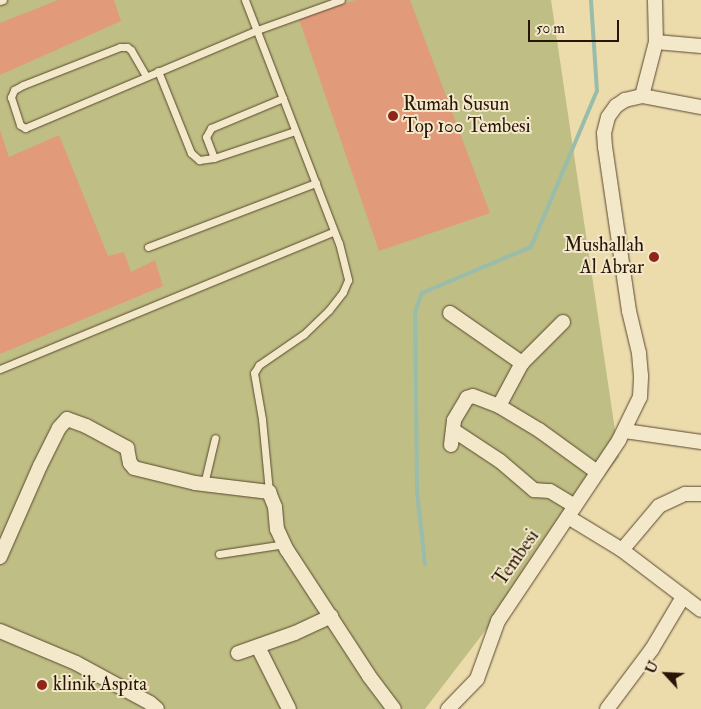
<!DOCTYPE html>
<style>
body{margin:0}
#map{position:relative;width:701px;height:709px;overflow:hidden;background:#ecdcac;font-family:"IM FELL Double Pica",serif}
div>[style]{position:absolute}
.green>*{inset:0;background:#bfbe84}
.stream>*{height:4px;margin:-2px;padding:0 2px;transform-origin:2px;border-radius:2px;background:#99bcab}
.building>*{inset:0;background:#e19b7b}
.roads{filter:drop-shadow(0 0 1px #5a4730) drop-shadow(0 0 1px #5a4730)}
.service>*{height:7px;margin:-3.5px;padding:0 3.5px;transform-origin:3.5px;border-radius:3.5px;background:#f3e8c9}
.minor>*{height:14px;margin:-7px;padding:0 7px;transform-origin:7px;border-radius:7px;background:#f3e8c9}
.dots>*{width:14px;height:14px;translate:-50% -50%;box-sizing:border-box;border:2px solid #f3e8c9;border-radius:50%}
span{translate:-50% -50%;white-space:nowrap;text-align:center;line-height:1.15;-webkit-text-stroke:4px #f3e8c9;paint-order:stroke}
.poi-label{font-size:19px;color:#291507}
.left{translate:0 -50%;text-align:left}
.right{translate:-100% -50%;text-align:right}
.street-label{font-size:19px;color:#291507}
.north{position:absolute;left:641px;top:649px;width:50px;height:50px;-webkit-text-stroke:4px #f3e8c9;paint-order:stroke;rotate:295deg;font-size:14px;font-weight:700;line-height:20px;text-align:center;color:#291507}
.north::after{content:'';display:block;margin:auto;width:18px;height:22px;background:#291507;clip-path:polygon(50% 0,100% 100%,50% 72%,0 100%)}
.scale{position:absolute;left:528px;top:20px;width:91px;height:22px;box-sizing:border-box;border:2px solid #291507;border-top:0;padding-left:6px;font-size:15px;line-height:18px;white-space:nowrap;color:#291507;-webkit-text-stroke:4px #f3e8c9;paint-order:stroke}
</style>
<div id="map">
<div class="green">
<i style="clip-path:polygon(0 0,551px 0,619px 457px,425px 709px,0 709px)"></i>
</div>
<div class="stream">
<i style="left:425px;top:564px;width:73px;rotate:-96.3deg"></i>
<i style="left:417px;top:491px;width:179px;rotate:-90.6deg"></i>
<i style="left:415px;top:312px;width:20px;rotate:-70deg"></i>
<i style="left:422px;top:293px;width:118px;rotate:-22.9deg"></i>
<i style="left:531px;top:247px;width:169px;rotate:-67.1deg"></i>
<i style="left:597px;top:91px;width:91px;rotate:-93.8deg"></i>
</div>
<div class="building">
<i style="clip-path:polygon(58px 0,114px 0,121px 21px,0 75px,0 23px)"></i>
<i style="clip-path:polygon(355px 0,410px 0,490px 213px,379px 251px,299px 19px)"></i>
<i style="clip-path:polygon(0 130px,9px 157px,59px 135px,108px 256px,124px 252px,131px 272px,155px 260px,163px 286px,0 354px)"></i>
</div>
<div class="roads">
<div class="service">
<i style="left:245px;top:0;width:261px;rotate:68.9deg"></i>
<i style="left:339px;top:243px;width:38px;rotate:76deg"></i>
<i style="left:348px;top:280px;width:13px;rotate:113deg"></i>
<i style="left:343px;top:292px;width:23px;rotate:128deg"></i>
<i style="left:329px;top:310px;width:35px;rotate:136deg"></i>
<i style="left:304px;top:334px;width:55px;rotate:145.4deg"></i>
<i style="left:259px;top:365px;width:9px;rotate:122deg"></i>
<i style="left:254px;top:373px;width:47px;rotate:80.1deg"></i>
<i style="left:262px;top:419px;width:73px;rotate:84.5deg"></i>
<i style="left:0;top:1px;width:3px;rotate:-18deg"></i>
<i style="left:158px;top:71px;width:88px;rotate:68.1deg"></i>
<i style="left:191px;top:153px;width:11px;rotate:41deg"></i>
<i style="left:199px;top:160px;width:15px;rotate:-8deg"></i>
<i style="left:146px;top:76px;width:30px;rotate:-120deg"></i>
<i style="left:131px;top:50px;width:5px;rotate:-143deg"></i>
<i style="left:127px;top:47px;width:7px;rotate:180deg"></i>
<i style="left:120px;top:47px;width:104px;rotate:158.6deg"></i>
<i style="left:23px;top:85px;width:10px;rotate:151deg"></i>
<i style="left:14px;top:90px;width:8px;rotate:113deg"></i>
<i style="left:11px;top:97px;width:29px;rotate:72deg"></i>
<i style="left:20px;top:125px;width:6px;rotate:31deg"></i>
<i style="left:25px;top:128px;width:252px;rotate:-22.9deg"></i>
<i style="left:257px;top:30px;width:89px;rotate:-19.7deg"></i>
<i style="left:283px;top:98px;width:78px;rotate:157.4deg"></i>
<i style="left:211px;top:128px;width:10px;rotate:119deg"></i>
<i style="left:206px;top:137px;width:22px;rotate:69deg"></i>
<i style="left:214px;top:158px;width:85px;rotate:-18.4deg"></i>
<i style="left:148px;top:247px;width:180px;rotate:-20.9deg"></i>
<i style="left:0;top:369px;width:361px;rotate:-22.4deg"></i>
<i style="left:204px;top:484px;width:47px;rotate:-76.6deg"></i>
<i style="left:219px;top:554px;width:67px;rotate:-8.6deg"></i>
</div>
<div class="minor">
<i style="left:656px;top:42px;width:45px;rotate:5.1deg"></i>
<i style="left:642px;top:96px;width:56px;rotate:-75.5deg"></i>
<i style="left:656px;top:42px;width:42px;rotate:-91.4deg"></i>
<i style="left:450px;top:313px;width:88px;rotate:34.8deg"></i>
<i style="left:499px;top:406px;width:49px;rotate:-61.9deg"></i>
<i style="left:522px;top:363px;width:58px;rotate:-45deg"></i>
<i style="left:453px;top:430px;width:56px;rotate:33.4deg"></i>
<i style="left:500px;top:461px;width:45px;rotate:40.5deg"></i>
<i style="left:534px;top:490px;width:16px;rotate:4deg"></i>
<i style="left:550px;top:491px;width:29px;rotate:31deg"></i>
<i style="left:625px;top:431px;width:77px;rotate:8.2deg"></i>
<i style="left:451px;top:445px;width:25px;rotate:-83deg"></i>
<i style="left:454px;top:420px;width:26px;rotate:-59deg"></i>
<i style="left:467px;top:398px;width:6px;rotate:-18deg"></i>
<i style="left:473px;top:396px;width:28px;rotate:21deg"></i>
<i style="left:499px;top:406px;width:47px;rotate:31deg"></i>
<i style="left:539px;top:430px;width:72px;rotate:35.9deg"></i>
<i style="left:568px;top:517px;width:63px;rotate:31.4deg"></i>
<i style="left:622px;top:550px;width:99px;rotate:37.2deg"></i>
<i style="left:622px;top:550px;width:57px;rotate:-49.9deg"></i>
<i style="left:659px;top:506px;width:29px;rotate:-25deg"></i>
<i style="left:685px;top:494px;width:16px"></i>
<i style="left:0;top:557px;width:99px;rotate:-66.3deg"></i>
<i style="left:40px;top:466px;width:42px;rotate:-63.4deg"></i>
<i style="left:59px;top:428px;width:12px;rotate:-48deg"></i>
<i style="left:67px;top:419px;width:20px;rotate:20deg"></i>
<i style="left:86px;top:426px;width:47px;rotate:28.2deg"></i>
<i style="left:127px;top:448px;width:15px;rotate:79deg"></i>
<i style="left:130px;top:463px;width:6px;rotate:51deg"></i>
<i style="left:134px;top:468px;width:63px;rotate:13.8deg"></i>
<i style="left:195px;top:483px;width:75px;rotate:6.9deg"></i>
<i style="left:269px;top:492px;width:16px;rotate:68deg"></i>
<i style="left:275px;top:507px;width:22px;rotate:85deg"></i>
<i style="left:277px;top:529px;width:23px;rotate:65deg"></i>
<i style="left:287px;top:550px;width:150px;rotate:56.9deg"></i>
<i style="left:369px;top:676px;width:41px;rotate:52.9deg"></i>
<i style="left:0;top:631px;width:82px;rotate:22.8deg"></i>
<i style="left:76px;top:663px;width:84px;rotate:28.4deg"></i>
<i style="left:150px;top:703px;width:9px;rotate:41deg"></i>
<i style="left:258px;top:647px;width:69px;rotate:63.4deg"></i>
<i style="left:238px;top:653px;width:60px;rotate:-19.3deg"></i>
<i style="left:295px;top:633px;width:40px;rotate:-25deg"></i>
<i style="left:448px;top:709px;width:42px;rotate:-46deg"></i>
<i style="left:477px;top:679px;width:62px;rotate:-70.1deg"></i>
<i style="left:498px;top:621px;width:218px;rotate:-56.2deg"></i>
<i style="left:619px;top:440px;width:48px;rotate:-64deg"></i>
<i style="left:640px;top:397px;width:21px;rotate:-87deg"></i>
<i style="left:641px;top:376px;width:23px;rotate:-95deg"></i>
<i style="left:639px;top:353px;width:43px;rotate:-103.4deg"></i>
<i style="left:629px;top:311px;width:166px;rotate:-98.3deg"></i>
<i style="left:605px;top:147px;width:14px;rotate:-94deg"></i>
<i style="left:604px;top:133px;width:16px;rotate:-76deg"></i>
<i style="left:608px;top:117px;width:14px;rotate:-54deg"></i>
<i style="left:616px;top:106px;width:11px;rotate:-34deg"></i>
<i style="left:625px;top:100px;width:17px;rotate:-13deg"></i>
<i style="left:642px;top:96px;width:60px;rotate:10.6deg"></i>
<i style="left:607px;top:709px;width:75px;rotate:-53.1deg"></i>
<i style="left:652px;top:649px;width:61px;rotate:-59.2deg"></i>
</div>
</div>
<div class="dots">
<i style="left:393px;top:116px;background:#8f2418"></i>
<i style="left:654px;top:257px;background:#8f2418"></i>
<i style="left:42px;top:685px;background:#8f2418"></i>
</div>
<div class="poi-label">
<span class="left" style="left:403px;top:116px">Rumah Susun<br>Top 100 Tembesi</span>
<span class="right" style="left:644px;top:257px">Mushallah<br>Al Abrar</span>
<span class="left" style="left:53px;top:685px">klinik Aspita</span>
</div>
<div class="street-label">
<span style="left:517px;top:558px;rotate:-55deg">Tembesi</span>
</div>
<div class="north">U</div>
<div class="scale">50 m</div>
</div>
